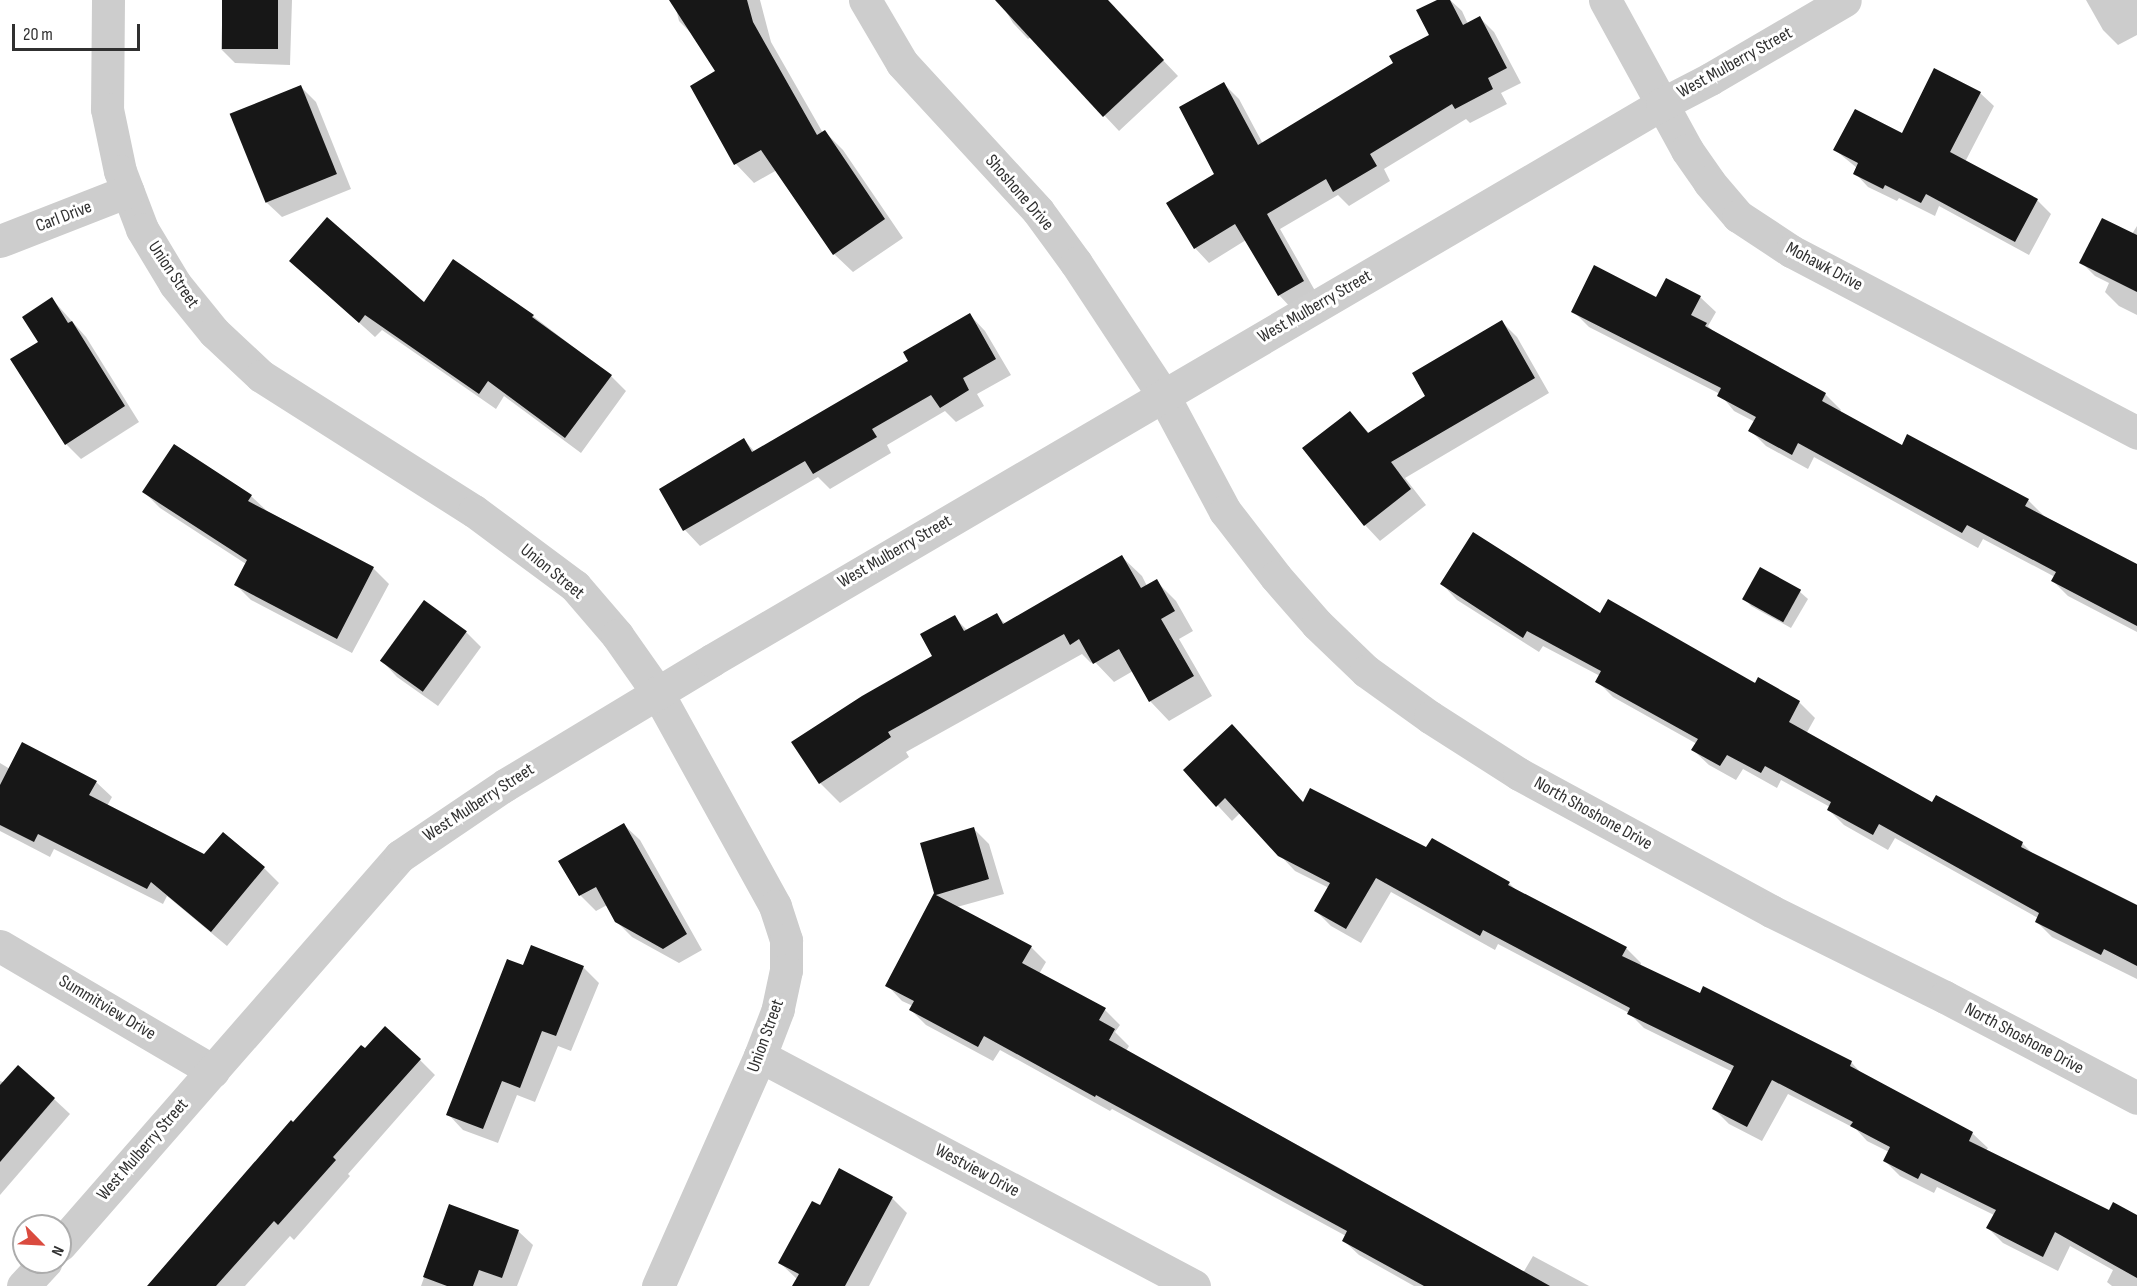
<!DOCTYPE html>
<style>
body{margin:0}
#map{position:relative;width:2137px;height:1286px;overflow:hidden;background:#fff;font-family:"Sofia Sans Condensed",sans-serif}
div>[style]{position:absolute}
.shadow>*{inset:0;background:#0003}
.building>*{inset:0;background:#171717;transform-origin:0 0}
.minor>*{height:33px;margin:-16.5px;padding:0 16.5px;transform-origin:16.5px;border-radius:16.5px;background:#cdcdcd}
span{translate:-50% -50%;white-space:nowrap;text-align:center;line-height:1.15;-webkit-text-stroke:6px #fff;paint-order:stroke}
.street-label{font-size:18px;color:#303030}
.north{position:absolute;left:12px;top:1214px;width:60px;height:60px;box-sizing:border-box;background:#fff;border:2px solid #acacac;border-radius:50%;rotate:114deg;font-size:16px;font-weight:700;line-height:24px;text-align:center;color:#303030}
.north::after{content:'';display:block;margin:auto;width:21px;height:27px;background:#da4b3f;clip-path:polygon(50% 0,100% 100%,50% 72%,0 100%)}
.scale{position:absolute;left:12px;top:24px;width:128px;height:27px;box-sizing:border-box;border:3px solid #303030;border-top:0;padding-left:8px;font-size:18px;line-height:21px;white-space:nowrap;color:#303030;-webkit-text-stroke:4px #fff;paint-order:stroke}
</style>
<div id="map">
<div class="shadow">
<i style="clip-path:polygon(223px 0,292px 0,290px 65px,235px 63px,221px 49px)"></i>
<i style="clip-path:polygon(674px 0,760px 0,771px 42px,823px 133px,825px 132px,843px 150px,903px 238px,853px 272px,834px 254px,777px 170px,754px 183px,736px 164px,692px 87px,717px 72px,694px 36px,679px 21px)"></i>
<i style="clip-path:polygon(999px 0,1070px 0,1140px 36px,1178px 76px,1119px 131px,1031px 37px,1028px 39px,1013px 23px)"></i>
<i style="clip-path:polygon(1440px 0,1450px 0,1462px 11px,1468px 24px,1480px 18px,1494px 32px,1521px 83px,1501px 93px,1507px 104px,1470px 123px,1466px 119px,1384px 169px,1390px 181px,1349px 206px,1338px 195px,1280px 229px,1318px 296px,1293px 310px,1279px 295px,1246px 240px,1209px 263px,1195px 248px,1216px 174px,1224px 84px,1239px 99px,1263px 144px,1395px 64px,1431px 36px)"></i>
<i style="clip-path:polygon(2086px 0,2137px 0,2137px 35px,2118px 45px,2103px 30px)"></i>
<i style="clip-path:polygon(301px 87px,316px 102px,351px 189px,282px 217px,266px 202px)"></i>
<i style="clip-path:polygon(1980px 93px,1994px 106px,1965px 162px,2037px 200px,2051px 214px,2029px 255px,1939px 206px,1935px 216px,1899px 198px,1897px 201px,1868px 187px,1855px 173px,1857px 168px,1835px 150px,1902px 135px)"></i>
<i style="clip-path:polygon(2137px 226px,2137px 315px,2119px 306px,2105px 292px,2109px 283px,2095px 276px,2081px 262px,2132px 234px)"></i>
<i style="clip-path:polygon(291px 261px,424px 304px,533px 316px,611px 376px,626px 391px,581px 453px,504px 396px,496px 409px,382px 330px,375px 337px)"></i>
<i style="clip-path:polygon(1700px 297px,1716px 312px,1708px 326px,1714px 332px,1825px 394px,1841px 410px,1839px 413px,1902px 447px,2028px 500px,2044px 516px,2137px 566px,2137px 632px,2068px 596px,2053px 581px,2055px 577px,1983px 539px,1978px 548px,1814px 457px,1808px 469px,1766px 446px,1750px 430px,1755px 422px,1734px 411px,1720px 394px,1589px 327px,1573px 311px,1657px 299px)"></i>
<i style="clip-path:polygon(52px 299px,86px 337px,139px 422px,81px 459px,66px 444px,41px 342px)"></i>
<i style="clip-path:polygon(970px 315px,985px 331px,1011px 375px,977px 394px,984px 406px,956px 422px,945px 411px,887px 445px,891px 453px,830px 489px,818px 477px,700px 546px,685px 530px,661px 489px,744px 440px,755px 452px,910px 362px)"></i>
<i style="clip-path:polygon(1502px 322px,1517px 337px,1549px 393px,1405px 478px,1426px 505px,1380px 541px,1365px 525px,1304px 448px,1350px 413px,1370px 434px,1427px 396px)"></i>
<i style="clip-path:polygon(144px 492px,251px 496px,267px 511px,373px 568px,389px 584px,352px 653px,251px 600px,236px 585px,246px 564px,160px 508px)"></i>
<i style="clip-path:polygon(1122px 557px,1142px 576px,1147px 586px,1156px 581px,1176px 601px,1193px 631px,1179px 639px,1212px 696px,1169px 721px,1150px 701px,1133px 671px,1114px 682px,1094px 661px,1091px 663px,1082px 654px,906px 752px,909px 757px,840px 803px,820px 783px,793px 743px,934px 656px,954px 617px,968px 631px,996px 615px,1006px 624px)"></i>
<i style="clip-path:polygon(1760px 569px,1800px 592px,1808px 599px,1791px 628px,1751px 606px,1744px 598px)"></i>
<i style="clip-path:polygon(1442px 584px,1601px 615px,1799px 702px,1815px 718px,1806px 734px,1933px 804px,2022px 843px,2035px 856px,2137px 908px,2137px 979px,2052px 937px,2037px 922px,2038px 918px,1895px 838px,1888px 850px,1844px 825px,1829px 810px,1830px 807px,1781px 780px,1777px 788px,1743px 769px,1736px 780px,1709px 765px,1693px 750px,1697px 744px,1613px 697px,1597px 681px,1600px 676px,1543px 646px,1539px 652px,1457px 600px)"></i>
<i style="clip-path:polygon(466px 632px,481px 647px,438px 706px,397px 677px,382px 661px)"></i>
<i style="clip-path:polygon(0 763px,10px 769px,96px 782px,112px 797px,107px 806px,205px 856px,264px 868px,279px 883px,227px 946px,167px 896px,163px 904px,54px 849px,50px 857px,0 831px)"></i>
<i style="clip-path:polygon(1185px 770px,1304px 804px,1509px 883px,1516px 890px,1626px 948px,1641px 963px,1640px 966px,1851px 1062px,1863px 1075px,1972px 1133px,1988px 1148px,1986px 1151px,2109px 1212px,2137px 1216px,2137px 1286px,2112px 1286px,2107px 1282px,2113px 1270px,2070px 1246px,2058px 1271px,2003px 1243px,1988px 1228px,1994px 1215px,1937px 1187px,1934px 1193px,1900px 1176px,1885px 1161px,1889px 1152px,1867px 1141px,1856px 1129px,1788px 1094px,1762px 1141px,1729px 1124px,1714px 1109px,1733px 1072px,1644px 1028px,1629px 1013px,1498px 944px,1495px 950px,1391px 892px,1361px 943px,1331px 926px,1316px 911px,1329px 888px,1295px 871px,1240px 813px,1232px 821px)"></i>
<i style="clip-path:polygon(624px 825px,640px 840px,702px 950px,679px 963px,632px 937px,616px 921px,607px 905px,596px 911px,580px 895px,560px 861px)"></i>
<i style="clip-path:polygon(974px 829px,989px 844px,1004px 894px,957px 907px,1031px 947px,1046px 962px,1039px 974px,1105px 1010px,1120px 1025px,1115px 1032px,1129px 1046px,1126px 1051px,1345px 1171px,1353px 1179px,1523px 1273px,1533px 1256px,1589px 1286px,1414px 1286px,1359px 1255px,1343px 1240px,1346px 1236px,1112px 1109px,1110px 1111px,1000px 1050px,993px 1061px,926px 1025px,911px 1010px,913px 1006px,902px 1001px,887px 985px)"></i>
<i style="clip-path:polygon(532px 947px,584px 968px,599px 983px,571px 1051px,558px 1046px,535px 1102px,517px 1095px,498px 1143px,463px 1130px,448px 1114px)"></i>
<i style="clip-path:polygon(366px 1050px,420px 1060px,435px 1075px,348px 1174px,350px 1176px,294px 1240px,290px 1236px,245px 1286px,150px 1286px)"></i>
<i style="clip-path:polygon(0 1081px,54px 1099px,70px 1114px,0 1195px)"></i>
<i style="clip-path:polygon(892px 1198px,907px 1213px,869px 1286px,794px 1286px,798px 1280px,780px 1263px,821px 1207px)"></i>
<i style="clip-path:polygon(450px 1206px,518px 1231px,533px 1245px,517px 1286px,421px 1286px)"></i>
</div>
<div class="building">
<i style="left:222px;top:0;width:56px;height:49px"></i>
<i style="clip-path:polygon(669px 0,747px 0,753px 22px,817px 135px,825px 130px,885px 219px,833px 255px,761px 150px,734px 165px,690px 86px,715px 71px)"></i>
<i style="clip-path:polygon(995px 0,1108px 0,1164px 60px,1103px 117px)"></i>
<i style="clip-path:polygon(1437px 0,1450px 0,1463px 25px,1480px 16px,1507px 68px,1488px 78px,1493px 89px,1455px 109px,1452px 104px,1370px 154px,1377px 166px,1333px 192px,1326px 179px,1267px 214px,1304px 281px,1278px 296px,1235px 224px,1194px 249px,1166px 203px,1214px 174px,1179px 107px,1224px 82px,1258px 145px,1393px 63px,1389px 56px,1429px 35px,1416px 10px)"></i>
<i style="clip-path:polygon(1934px 68px,1981px 92px,1950px 152px,2038px 199px,2015px 242px,1926px 194px,1921px 203px,1885px 185px,1883px 189px,1853px 174px,1858px 163px,1833px 150px,1855px 109px,1902px 133px)"></i>
<i style="left:301px;top:85px;width:96px;height:77px;rotate:68deg"></i>
<i style="clip-path:polygon(327px 217px,424px 302px,453px 259px,534px 315px,532px 317px,612px 375px,565px 438px,488px 381px,479px 394px,365px 315px,359px 323px,289px 261px)"></i>
<i style="clip-path:polygon(2102px 218px,2137px 235px,2137px 292px,2079px 263px)"></i>
<i style="clip-path:polygon(1594px 265px,1656px 297px,1666px 278px,1701px 296px,1691px 315px,1707px 323px,1705px 326px,1826px 393px,1822px 401px,1902px 445px,1907px 434px,2029px 499px,2025px 506px,2137px 564px,2137px 626px,2051px 581px,2056px 572px,1967px 525px,1962px 533px,1798px 443px,1792px 455px,1748px 431px,1756px 417px,1717px 396px,1721px 388px,1571px 312px)"></i>
<i style="clip-path:polygon(52px 297px,68px 323px,72px 321px,125px 406px,65px 445px,10px 359px,38px 342px,22px 317px)"></i>
<i style="clip-path:polygon(970px 313px,996px 359px,963px 378px,969px 390px,940px 408px,931px 395px,872px 429px,877px 437px,813px 474px,805px 461px,683px 531px,659px 489px,744px 438px,752px 452px,908px 361px,903px 352px)"></i>
<i style="clip-path:polygon(1502px 320px,1535px 378px,1391px 462px,1411px 489px,1364px 526px,1302px 448px,1350px 411px,1368px 433px,1425px 396px,1412px 373px)"></i>
<i style="clip-path:polygon(174px 444px,252px 495px,248px 501px,374px 567px,337px 639px,234px 585px,247px 560px,142px 492px)"></i>
<i style="clip-path:polygon(1473px 532px,1600px 613px,1608px 599px,1755px 683px,1758px 677px,1800px 701px,1789px 722px,1932px 802px,1936px 795px,2023px 842px,2021px 847px,2137px 905px,2137px 966px,2104px 949px,2101px 955px,2035px 922px,2039px 913px,1879px 824px,1873px 835px,1827px 810px,1831px 802px,1765px 766px,1761px 773px,1727px 755px,1720px 766px,1691px 750px,1698px 739px,1595px 682px,1601px 671px,1527px 631px,1523px 638px,1440px 584px)"></i>
<i style="clip-path:polygon(1122px 555px,1141px 588px,1157px 579px,1175px 611px,1161px 619px,1194px 676px,1149px 702px,1119px 649px,1093px 664px,1079px 639px,1070px 645px,1064px 634px,888px 732px,891px 737px,819px 784px,791px 742px,862px 696px,932px 656px,920px 634px,955px 615px,964px 631px,997px 613px,1003px 624px)"></i>
<i style="left:1760px;top:567px;width:47px;height:37px;rotate:29deg"></i>
<i style="left:424px;top:600px;width:53px;height:75px;rotate:36deg"></i>
<i style="clip-path:polygon(1232px 724px,1303px 802px,1310px 788px,1426px 847px,1432px 838px,1510px 882px,1508px 885px,1627px 947px,1622px 956px,1700px 993px,1703px 986px,1852px 1061px,1850px 1066px,1973px 1132px,1969px 1141px,2109px 1210px,2113px 1202px,2137px 1215px,2137px 1278px,2055px 1232px,2043px 1257px,1986px 1228px,1996px 1210px,1921px 1173px,1918px 1179px,1883px 1161px,1890px 1147px,1850px 1126px,1853px 1122px,1772px 1080px,1747px 1127px,1712px 1109px,1734px 1066px,1627px 1014px,1630px 1008px,1483px 930px,1480px 936px,1376px 878px,1346px 929px,1314px 911px,1330px 883px,1278px 856px,1225px 798px,1216px 807px,1183px 770px)"></i>
<i style="clip-path:polygon(22px 742px,97px 781px,89px 795px,204px 854px,223px 832px,265px 867px,211px 932px,151px 882px,147px 889px,38px 834px,34px 842px,0 825px,0 785px)"></i>
<i style="clip-path:polygon(624px 823px,687px 934px,663px 949px,615px 922px,596px 887px,579px 896px,558px 861px)"></i>
<i style="clip-path:polygon(974px 827px,989px 879px,936px 895px,1032px 946px,1022px 963px,1106px 1008px,1099px 1020px,1115px 1029px,1109px 1040px,1550px 1286px,1424px 1286px,1342px 1241px,1347px 1231px,1096px 1095px,1095px 1097px,984px 1036px,978px 1047px,909px 1010px,914px 1001px,885px 986px,934px 893px,920px 843px)"></i>
<i style="clip-path:polygon(531px 945px,584px 966px,556px 1036px,542px 1031px,520px 1088px,502px 1081px,483px 1129px,446px 1115px,507px 959px,523px 965px)"></i>
<i style="clip-path:polygon(385px 1026px,421px 1059px,333px 1157px,336px 1160px,278px 1225px,274px 1221px,216px 1286px,147px 1286px,291px 1120px,293px 1122px,361px 1045px,365px 1048px)"></i>
<i style="clip-path:polygon(18px 1065px,55px 1098px,0 1162px,0 1085px)"></i>
<i style="clip-path:polygon(839px 1168px,893px 1197px,845px 1286px,792px 1286px,799px 1274px,778px 1263px,812px 1201px,820px 1205px)"></i>
<i style="clip-path:polygon(449px 1204px,519px 1230px,502px 1278px,479px 1270px,473px 1286px,447px 1286px,423px 1277px)"></i>
</div>
<div class="minor">
<i style="left:108px;top:0;width:109px;rotate:90.5deg"></i>
<i style="left:107px;top:109px;width:63px;rotate:78.2deg"></i>
<i style="left:120px;top:171px;width:62px;rotate:69.2deg"></i>
<i style="left:142px;top:229px;width:64px;rotate:59deg"></i>
<i style="left:175px;top:284px;width:62px;rotate:50.9deg"></i>
<i style="left:214px;top:332px;width:64px;rotate:43.1deg"></i>
<i style="left:261px;top:376px;width:252px;rotate:32.4deg"></i>
<i style="left:474px;top:511px;width:126px;rotate:36.6deg"></i>
<i style="left:575px;top:586px;width:65px;rotate:49.4deg"></i>
<i style="left:617px;top:635px;width:70px;rotate:54.9deg"></i>
<i style="left:657px;top:692px;width:244px;rotate:61.1deg"></i>
<i style="left:775px;top:906px;width:36px;rotate:72deg"></i>
<i style="left:786px;top:940px;width:30px;rotate:90deg"></i>
<i style="left:786px;top:970px;width:40px;rotate:102deg"></i>
<i style="left:778px;top:1009px;width:50px;rotate:111deg"></i>
<i style="left:760px;top:1056px;width:252px;rotate:113.9deg"></i>
<i style="left:865px;top:0;width:73px;rotate:59.6deg"></i>
<i style="left:902px;top:63px;width:201px;rotate:47.4deg"></i>
<i style="left:1038px;top:211px;width:64px;rotate:53.8deg"></i>
<i style="left:1076px;top:263px;width:158px;rotate:56.6deg"></i>
<i style="left:1163px;top:395px;width:132px;rotate:61.9deg"></i>
<i style="left:1225px;top:511px;width:83px;rotate:52.3deg"></i>
<i style="left:1276px;top:577px;width:62px;rotate:48.9deg"></i>
<i style="left:1317px;top:624px;width:68px;rotate:43.8deg"></i>
<i style="left:1366px;top:671px;width:79px;rotate:35.7deg"></i>
<i style="left:1430px;top:717px;width:106px;rotate:32.6deg"></i>
<i style="left:1519px;top:774px;width:287px;rotate:28.5deg"></i>
<i style="left:1771px;top:911px;width:194px;rotate:26.3deg"></i>
<i style="left:1945px;top:997px;width:217px;rotate:27.7deg"></i>
<i style="left:1605px;top:0;width:171px;rotate:61.3deg"></i>
<i style="left:1687px;top:150px;width:39px;rotate:55deg"></i>
<i style="left:1709px;top:182px;width:45px;rotate:49.5deg"></i>
<i style="left:1738px;top:216px;width:64px;rotate:33.4deg"></i>
<i style="left:1791px;top:251px;width:391px;rotate:27.7deg"></i>
<i style="left:0;top:241px;width:137px;rotate:-21.3deg"></i>
<i style="left:0;top:946px;width:247px;rotate:30.4deg"></i>
<i style="left:760px;top:1056px;width:491px;rotate:27.9deg"></i>
<i style="left:60px;top:1245px;width:517px;rotate:-48.85deg"></i>
<i style="left:400px;top:856px;width:127px;rotate:-34.1deg"></i>
<i style="left:505px;top:785px;width:242px;rotate:-31.1deg"></i>
<i style="left:712px;top:660px;width:1101px;rotate:-30.34deg"></i>
<i style="left:1662px;top:104px;width:54px;rotate:-27.5deg"></i>
<i style="left:1710px;top:79px;width:156px;rotate:-30.3deg"></i>
<i style="left:23px;top:1286px;width:33px;rotate:-47deg"></i>
</div>
<div class="street-label">
<span style="left:1735px;top:63px;rotate:-29deg">West Mulberry Street</span>
<span style="left:1019px;top:193px;rotate:49deg">Shoshone Drive</span>
<span style="left:64px;top:217px;rotate:-21deg">Carl Drive</span>
<span style="left:1824px;top:267px;rotate:28deg">Mohawk Drive</span>
<span style="left:173px;top:275px;rotate:56deg">Union Street</span>
<span style="left:1315px;top:307px;rotate:-30deg">West Mulberry Street</span>
<span style="left:895px;top:552px;rotate:-30deg">West Mulberry Street</span>
<span style="left:552px;top:572px;rotate:39deg">Union Street</span>
<span style="left:479px;top:803px;rotate:-33deg">West Mulberry Street</span>
<span style="left:1593px;top:814px;rotate:29deg">North Shoshone Drive</span>
<span style="left:107px;top:1008px;rotate:31deg">Summitview Drive</span>
<span style="left:766px;top:1036px;rotate:-70deg">Union Street</span>
<span style="left:2024px;top:1039px;rotate:28deg">North Shoshone Drive</span>
<span style="left:143px;top:1150px;rotate:-49deg">West Mulberry Street</span>
<span style="left:977px;top:1171px;rotate:28deg">Westview Drive</span>
</div>
<div class="north">N</div>
<div class="scale">20 m</div>
</div>
